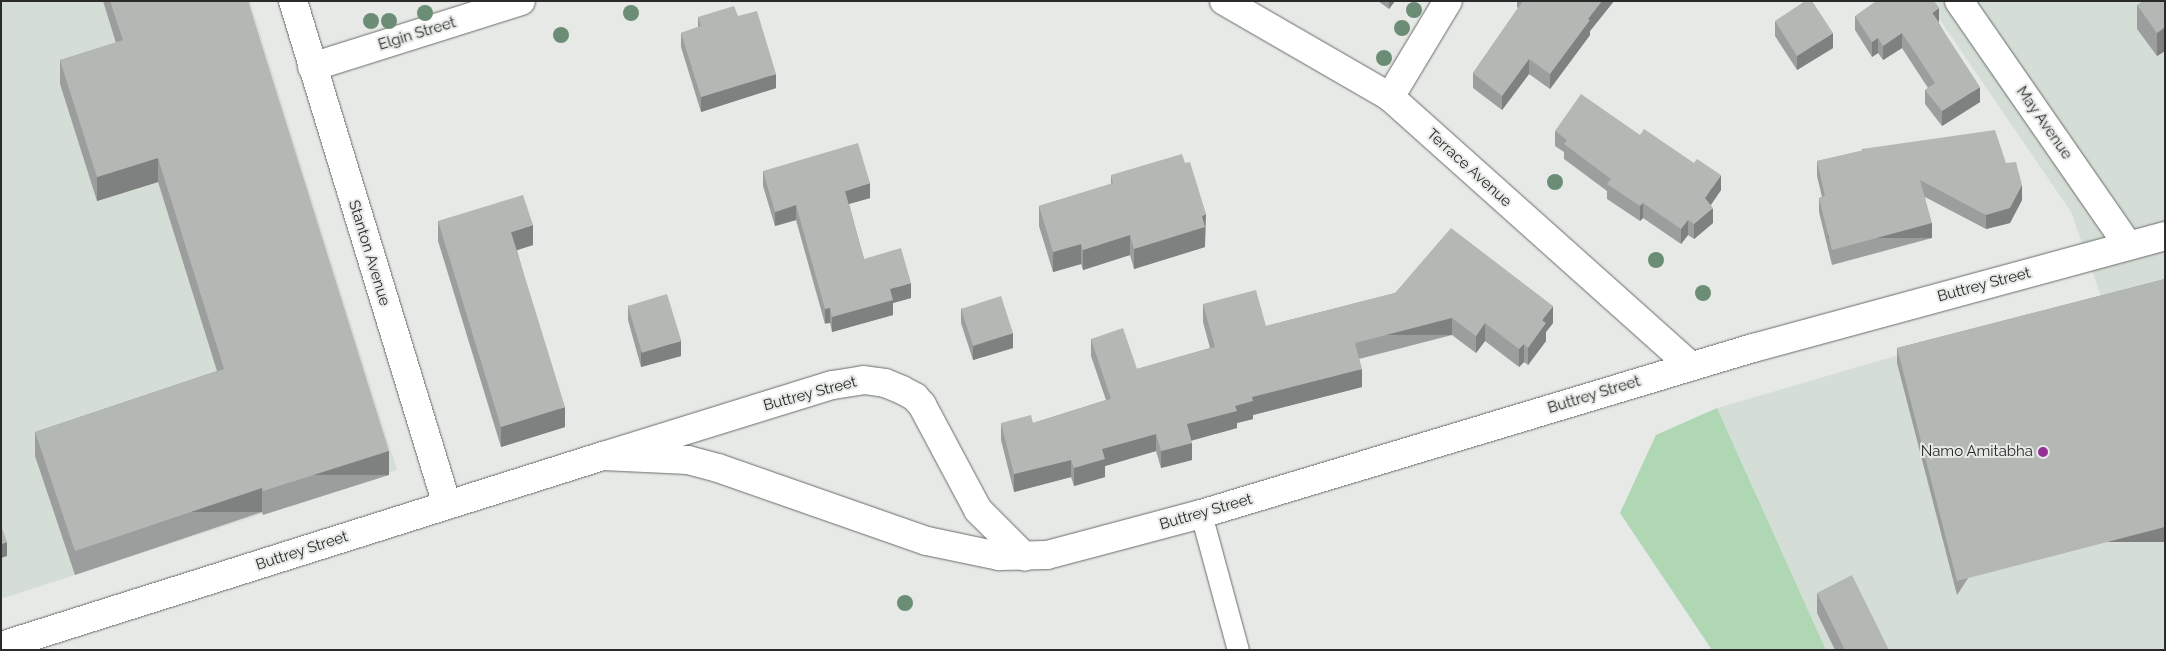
<!DOCTYPE html>
<style>
body{margin:0}
#map{position:relative;width:2166px;height:651px;overflow:hidden;background:#e6e9e6;font-family:Raleway,sans-serif}
div>[style]{position:absolute}
.built>*{inset:0;background:#d5ded6}
.green>*{inset:0;background:#afd7b4}
.roads{filter:drop-shadow(0 0 1px #696c6a) drop-shadow(0 0 1px #696c6a)}
.service>*{height:21px;margin:-10.5px;padding:0 10.5px;transform-origin:10.5px;border-radius:10.5px;background:#fff}
.minor>*{height:28px;margin:-14px;padding:0 14px;transform-origin:14px;border-radius:14px;background:#fff}
.trees>*{width:16px;height:16px;margin:-8px;border-radius:50%;background:#6c8d75}
.wall>*{inset:0;background:#9b9e9c}
.shaded-wall>*{inset:0;background:#7e817f;transform-origin:0 0}
.building>*{inset:0;background:#b4b8b5;transform-origin:0 0}
.dots>*{width:14px;height:14px;translate:-50% -50%;box-sizing:border-box;border:2px solid #e6e9e6;border-radius:50%}
span{translate:-50% -50%;white-space:nowrap;text-align:center;line-height:1.15;-webkit-text-stroke:4px #e6e9e6;paint-order:stroke}
.street-label{font-size:15px;color:#292a29}
.poi-label{font-size:15px;color:#292a29}
.right{translate:-100% -50%;text-align:right}
.frame{position:absolute;inset:0;border:2px solid #292a29;pointer-events:none}
</style>
<div id="map">
<div class="built">
<i style="clip-path:polygon(1px 1px,250px 1px,397px 470px,1px 599px)"></i>
<i style="clip-path:polygon(1927px 1px,2165px 1px,2165px 650px,1826px 650px,1717px 408px,2101px 296px,2071px 212px)"></i>
</div>
<div class="green">
<i style="clip-path:polygon(1717px 408px,1826px 650px,1712px 650px,1620px 513px,1656px 435px)"></i>
</div>
<div class="roads">
<div class="service">
<i style="left:1201px;top:514px;width:141px;rotate:74.8deg"></i>
</div>
<div class="minor">
<i style="left:293px;top:1px;width:527px;rotate:73.01deg"></i>
<i style="left:1224px;top:1px;width:192px;rotate:30deg"></i>
<i style="left:1390px;top:97px;width:404px;rotate:41.8deg"></i>
<i style="left:1959px;top:1px;width:297px;rotate:55.3deg"></i>
<i style="left:312px;top:67px;width:219px;rotate:-17.5deg"></i>
<i style="left:1390px;top:97px;width:112px;rotate:-58.9deg"></i>
<i style="left:603px;top:456px;width:85px;rotate:2.7deg"></i>
<i style="left:688px;top:460px;width:31px;rotate:15deg"></i>
<i style="left:718px;top:468px;width:221px;rotate:19.3deg"></i>
<i style="left:927px;top:541px;width:74px;rotate:11.8deg"></i>
<i style="left:999px;top:556px;width:48px;rotate:-1.2deg"></i>
<i style="left:1047px;top:555px;width:159px;rotate:-14.9deg"></i>
<i style="left:1201px;top:514px;width:576px;rotate:-16.74deg"></i>
<i style="left:1753px;top:348px;width:427px;rotate:-15.2deg"></i>
<i style="left:1px;top:646px;width:631px;rotate:-17.52deg"></i>
<i style="left:603px;top:456px;width:241px;rotate:-17.2deg"></i>
<i style="left:833px;top:385px;width:31px;rotate:-9deg"></i>
<i style="left:864px;top:380px;width:21px;rotate:8deg"></i>
<i style="left:885px;top:383px;width:18px;rotate:22deg"></i>
<i style="left:902px;top:390px;width:15px;rotate:28deg"></i>
<i style="left:915px;top:397px;width:11px;rotate:49deg"></i>
<i style="left:922px;top:405px;width:119px;rotate:61.9deg"></i>
<i style="left:978px;top:510px;width:66px;rotate:45deg"></i>
</div>
</div>
<div class="trees">
<i style="left:1414px;top:10px"></i>
<i style="left:425px;top:13px"></i>
<i style="left:631px;top:13px"></i>
<i style="left:371px;top:21px"></i>
<i style="left:389px;top:21px"></i>
<i style="left:1402px;top:28px"></i>
<i style="left:561px;top:35px"></i>
<i style="left:1384px;top:58px"></i>
<i style="left:1555px;top:182px"></i>
<i style="left:1656px;top:260px"></i>
<i style="left:1703px;top:293px"></i>
<i style="left:905px;top:603px"></i>
</div>
<div class="wall">
<i style="clip-path:polygon(103px 1px,248px 1px,389px 475px,263px 515px,262px 512px,75px 575px,35px 456px,35px 432px,217px 371px,158px 182px,97px 201px,60px 84px,60px 60px,116px 43px)"></i>
<i style="clip-path:polygon(1378px 1px,1395px 1px,1389px 9px)"></i>
<i style="clip-path:polygon(1517px 1px,1614px 1px,1590px 31px,1590px 35px,1550px 89px,1529px 74px,1502px 110px,1473px 88px,1473px 73px,1518px 8px,1517px 7px)"></i>
<i style="clip-path:polygon(2165px 1px,2165px 51px,2157px 56px,2137px 29px,2137px 5px)"></i>
<i style="clip-path:polygon(738px 16px,776px 88px,701px 112px,681px 47px,681px 33px,698px 27px,698px 17px)"></i>
<i style="clip-path:polygon(1855px 16px,1939px 23px,1980px 102px,1942px 126px,1925px 104px,1925px 90px,1928px 88px,1902px 48px,1883px 60px,1878px 53px,1872px 57px,1855px 30px)"></i>
<i style="clip-path:polygon(1775px 21px,1833px 48px,1797px 70px,1775px 36px)"></i>
<i style="clip-path:polygon(1555px 131px,1721px 190px,1711px 205px,1713px 223px,1694px 239px,1688px 235px,1681px 244px,1643px 218px,1640px 221px,1607px 199px,1607px 191px,1564px 159px,1564px 152px,1555px 146px)"></i>
<i style="clip-path:polygon(1862px 149px,2006px 163px,2022px 200px,2010px 223px,1986px 229px,1925px 197px,1932px 238px,1832px 265px,1819px 212px,1819px 198px,1822px 197px,1817px 176px,1817px 161px,1862px 151px)"></i>
<i style="clip-path:polygon(763px 171px,870px 198px,849px 204px,864px 259px,911px 298px,893px 303px,893px 315px,832px 332px,830px 323px,825px 324px,796px 220px,775px 226px,763px 186px)"></i>
<i style="clip-path:polygon(1111px 175px,1206px 234px,1205px 234px,1205px 247px,1134px 269px,1130px 255px,1083px 270px,1081px 264px,1053px 272px,1039px 226px,1039px 206px,1111px 184px)"></i>
<i style="clip-path:polygon(438px 221px,533px 245px,517px 250px,565px 427px,501px 447px,438px 241px)"></i>
<i style="clip-path:polygon(2165px 279px,1957px 595px,1897px 363px,1897px 348px)"></i>
<i style="clip-path:polygon(1395px 293px,1553px 323px,1546px 332px,1546px 341px,1528px 365px,1524px 362px,1519px 367px,1485px 341px,1476px 353px,1452px 335px,1359px 359px,1362px 387px,1253px 415px,1253px 419px,1237px 423px,1237px 428px,1191px 440px,1192px 460px,1161px 468px,1156px 451px,1105px 466px,1105px 477px,1074px 486px,1071px 477px,1014px 492px,1001px 440px,1001px 423px,1033px 423px,1106px 400px,1091px 356px,1091px 339px,1137px 369px,1210px 348px,1203px 322px,1203px 304px,1266px 326px)"></i>
<i style="clip-path:polygon(628px 305px,681px 356px,641px 367px,628px 320px)"></i>
<i style="clip-path:polygon(961px 308px,1013px 348px,973px 360px,961px 323px)"></i>
<i style="clip-path:polygon(1817px 593px,1889px 650px,1835px 650px,1817px 613px)"></i>
</div>
<div class="shaded-wall">
<i style="clip-path:polygon(1389px 1px,1395px 1px,1389px 9px)"></i>
<i style="clip-path:polygon(1602px 1px,1614px 1px,1590px 31px,1590px 35px,1550px 89px,1550px 74px,1588px 19px)"></i>
<i style="clip-path:polygon(1939px 8px,1939px 23px,1932px 13px)"></i>
<i style="clip-path:polygon(2165px 27px,2165px 51px,2157px 56px,2157px 33px)"></i>
<i style="clip-path:polygon(1833px 33px,1833px 48px,1797px 70px,1797px 56px)"></i>
<i style="clip-path:polygon(1902px 33px,1902px 48px,1883px 60px,1883px 46px)"></i>
<i style="clip-path:polygon(1878px 38px,1878px 53px,1872px 57px,1872px 42px)"></i>
<i style="clip-path:polygon(1529px 59px,1529px 74px,1502px 110px,1502px 96px)"></i>
<i style="clip-path:polygon(776px 74px,776px 88px,701px 112px,701px 97px)"></i>
<i style="clip-path:polygon(1980px 87px,1980px 102px,1942px 126px,1942px 111px)"></i>
<i style="clip-path:polygon(158px 158px,158px 182px,97px 201px,97px 177px)"></i>
<i style="clip-path:polygon(1721px 175px,1721px 190px,1705px 213px,1705px 198px)"></i>
<i style="clip-path:polygon(870px 183px,870px 198px,845px 205px,845px 191px)"></i>
<i style="clip-path:polygon(2022px 185px,2022px 200px,2010px 223px,1986px 229px,1986px 215px)"></i>
<i style="clip-path:polygon(1643px 203px,1643px 218px,1640px 221px,1640px 206px)"></i>
<i style="clip-path:polygon(796px 205px,796px 220px,775px 226px,775px 212px)"></i>
<i style="clip-path:polygon(1713px 208px,1713px 223px,1694px 239px,1694px 224px)"></i>
<i style="clip-path:polygon(1206px 214px,1205px 247px,1134px 269px,1134px 249px)"></i>
<i style="clip-path:polygon(1688px 220px,1688px 235px,1681px 244px,1681px 229px)"></i>
<i style="left:1932px;top:223px;width:15px;height:104px;rotate:90deg"></i>
<i style="clip-path:polygon(533px 225px,533px 245px,511px 252px,511px 232px)"></i>
<i style="clip-path:polygon(1130px 235px,1130px 255px,1083px 270px,1083px 250px)"></i>
<i style="clip-path:polygon(1081px 244px,1081px 264px,1053px 272px,1053px 252px)"></i>
<i style="clip-path:polygon(911px 283px,911px 298px,893px 303px,893px 315px,832px 332px,832px 317px,890px 289px)"></i>
<i style="clip-path:polygon(1553px 306px,1553px 323px,1546px 332px,1546px 341px,1528px 365px,1528px 348px,1542px 320px)"></i>
<i style="left:830px;top:308px;width:15px;height:5px;rotate:90deg"></i>
<i style="left:1452px;top:318px;width:17px;height:100px;rotate:90deg"></i>
<i style="clip-path:polygon(1485px 323px,1485px 341px,1476px 353px,1476px 336px)"></i>
<i style="clip-path:polygon(1013px 333px,1013px 348px,973px 360px,973px 345px)"></i>
<i style="clip-path:polygon(681px 341px,681px 356px,641px 367px,641px 352px)"></i>
<i style="clip-path:polygon(1524px 344px,1524px 362px,1519px 367px,1519px 349px)"></i>
<i style="clip-path:polygon(1362px 369px,1362px 387px,1253px 415px,1253px 419px,1237px 423px,1237px 428px,1187px 442px,1187px 424px,1235px 406px,1252px 397px)"></i>
<i style="clip-path:polygon(565px 407px,565px 427px,501px 447px,501px 427px)"></i>
<i style="clip-path:polygon(1156px 434px,1156px 451px,1105px 466px,1105px 477px,1074px 486px,1074px 468px,1102px 449px)"></i>
<i style="clip-path:polygon(1192px 443px,1192px 460px,1161px 468px,1161px 451px)"></i>
<i style="left:389px;top:451px;width:24px;height:132px;rotate:90deg"></i>
<i style="clip-path:polygon(1071px 460px,1071px 477px,1014px 492px,1014px 474px)"></i>
<i style="left:262px;top:488px;width:24px;height:197px;rotate:90deg"></i>
<i style="left:2165px;top:527px;width:15px;height:215px;rotate:90deg"></i>
<i style="clip-path:polygon(7px 542px,7px 556px,1px 558px,1px 544px)"></i>
</div>
<div class="building">
<i style="clip-path:polygon(110px 1px,248px 1px,389px 451px,263px 491px,262px 488px,75px 551px,35px 432px,224px 369px,158px 158px,97px 177px,60px 60px,123px 40px)"></i>
<i style="clip-path:polygon(1523px 1px,1602px 1px,1588px 19px,1590px 20px,1550px 74px,1529px 59px,1502px 96px,1473px 73px)"></i>
<i style="clip-path:polygon(1805px 1px,1812px 1px,1833px 33px,1797px 56px,1775px 21px)"></i>
<i style="clip-path:polygon(1876px 1px,1934px 1px,1939px 8px,1932px 13px,1980px 87px,1942px 111px,1925px 90px,1935px 83px,1902px 33px,1883px 46px,1878px 38px,1872px 42px,1855px 16px)"></i>
<i style="clip-path:polygon(2143px 1px,2165px 1px,2165px 27px,2157px 33px,2137px 5px)"></i>
<i style="clip-path:polygon(734px 6px,738px 16px,757px 11px,776px 74px,701px 97px,681px 33px,701px 26px,698px 17px)"></i>
<i style="clip-path:polygon(1581px 94px,1640px 135px,1644px 129px,1694px 163px,1697px 159px,1721px 175px,1705px 198px,1713px 208px,1694px 224px,1688px 220px,1681px 229px,1643px 203px,1640px 206px,1607px 184px,1611px 179px,1564px 144px,1567px 140px,1555px 131px)"></i>
<i style="clip-path:polygon(1995px 130px,2006px 163px,2016px 162px,2022px 185px,2010px 208px,1986px 215px,1920px 180px,1932px 223px,1832px 250px,1819px 198px,1825px 196px,1817px 161px,1864px 150px,1862px 149px)"></i>
<i style="clip-path:polygon(858px 143px,870px 183px,845px 191px,864px 259px,901px 248px,911px 283px,890px 289px,893px 300px,832px 317px,830px 308px,825px 309px,796px 205px,775px 212px,763px 171px)"></i>
<i style="clip-path:polygon(1182px 154px,1185px 163px,1190px 162px,1206px 214px,1202px 216px,1205px 227px,1134px 249px,1130px 235px,1083px 250px,1081px 244px,1053px 252px,1039px 206px,1113px 183px,1111px 175px)"></i>
<i style="clip-path:polygon(523px 195px,533px 225px,511px 232px,565px 407px,501px 427px,438px 221px)"></i>
<i style="clip-path:polygon(1451px 228px,1553px 306px,1542px 320px,1546px 323px,1528px 348px,1524px 344px,1519px 349px,1485px 323px,1476px 336px,1452px 318px,1355px 343px,1362px 369px,1252px 397px,1253px 401px,1235px 406px,1237px 411px,1187px 424px,1192px 443px,1161px 451px,1156px 434px,1102px 449px,1105px 459px,1074px 468px,1071px 460px,1014px 474px,1001px 423px,1031px 415px,1033px 423px,1111px 399px,1091px 339px,1123px 328px,1137px 369px,1215px 347px,1203px 304px,1256px 290px,1266px 326px,1395px 293px)"></i>
<i style="clip-path:polygon(2165px 279px,2165px 527px,1957px 581px,1897px 348px)"></i>
<i style="left:667px;top:294px;width:49px;height:41px;rotate:73deg"></i>
<i style="left:1001px;top:296px;width:39px;height:42px;rotate:72deg"></i>
<i style="clip-path:polygon(1px 525px,7px 542px,1px 544px)"></i>
<i style="clip-path:polygon(1852px 575px,1889px 650px,1845px 650px,1817px 593px)"></i>
</div>
<div class="dots">
<i style="left:2043px;top:452px;background:#963095"></i>
</div>
<div class="street-label">
<span style="left:417px;top:34px;rotate:-17deg">Elgin Street</span>
<span style="left:2044px;top:123px;rotate:55deg">May Avenue</span>
<span style="left:1469px;top:168px;rotate:42deg">Terrace Avenue</span>
<span style="left:369px;top:253px;rotate:73deg">Stanton Avenue</span>
<span style="left:1984px;top:285px;rotate:-15deg">Buttrey Street</span>
<span style="left:810px;top:394px;rotate:-15deg">Buttrey Street</span>
<span style="left:1594px;top:395px;rotate:-17deg">Buttrey Street</span>
<span style="left:1206px;top:512px;rotate:-16deg">Buttrey Street</span>
<span style="left:302px;top:551px;rotate:-18deg">Buttrey Street</span>
</div>
<div class="poi-label">
<span class="right" style="left:2033px;top:452px">Namo Amitabha</span>
</div>
<div class="frame"></div>
</div>
